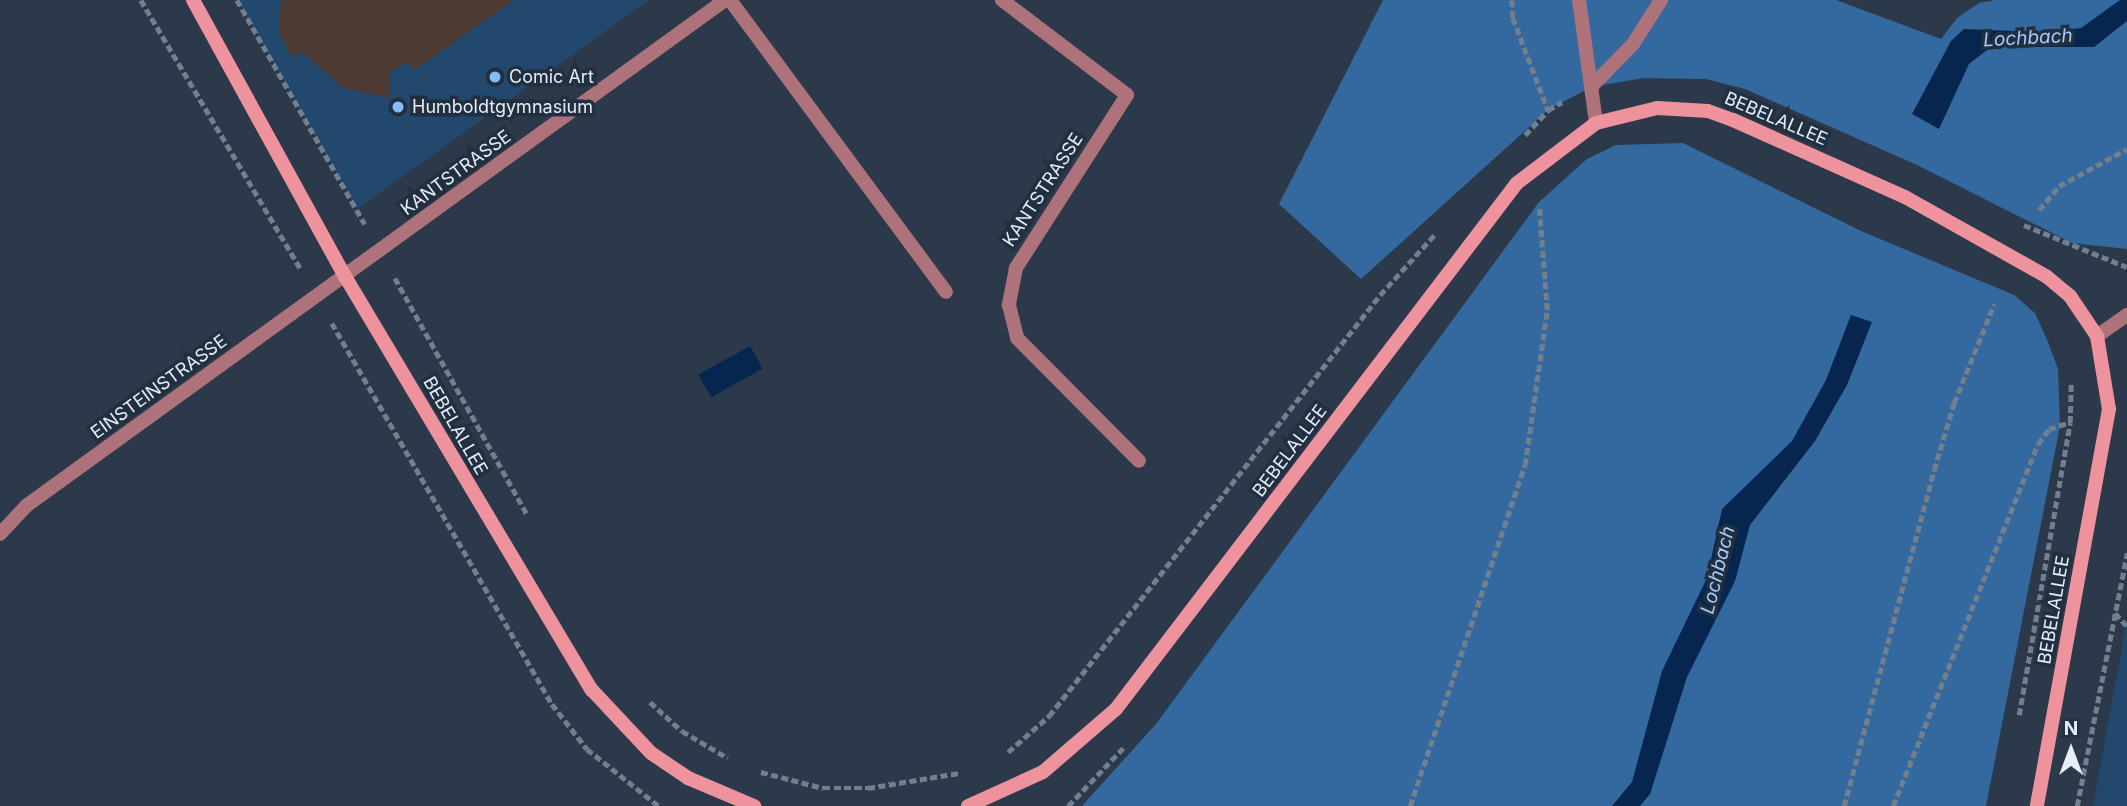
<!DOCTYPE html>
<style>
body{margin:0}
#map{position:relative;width:2127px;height:806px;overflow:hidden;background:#2b394a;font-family:Inter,sans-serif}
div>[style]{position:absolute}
.education>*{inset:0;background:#4e3b33}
.green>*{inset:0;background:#23486e}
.forest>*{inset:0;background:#3469a0}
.water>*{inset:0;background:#06264f;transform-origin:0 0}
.path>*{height:4.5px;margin-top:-2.25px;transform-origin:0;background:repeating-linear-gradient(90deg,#737f8d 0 7px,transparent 0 10.5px)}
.minor>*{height:14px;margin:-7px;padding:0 7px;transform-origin:7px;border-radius:7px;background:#ad727a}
.secondary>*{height:14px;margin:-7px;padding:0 7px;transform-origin:7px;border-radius:7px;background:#ee929e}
.dots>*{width:19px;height:19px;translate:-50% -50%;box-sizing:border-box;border:4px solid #212f3f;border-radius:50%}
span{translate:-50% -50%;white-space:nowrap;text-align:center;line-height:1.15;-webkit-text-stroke:7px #212f3f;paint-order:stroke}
.poi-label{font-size:18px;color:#e4edf8}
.left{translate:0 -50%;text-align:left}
.street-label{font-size:18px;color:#e4edf8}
.water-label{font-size:19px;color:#a7cbfe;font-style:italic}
.north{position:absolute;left:2036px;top:715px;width:70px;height:70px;-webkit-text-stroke:5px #212f3f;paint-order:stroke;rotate:0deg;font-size:19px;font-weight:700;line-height:28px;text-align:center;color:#e4edf8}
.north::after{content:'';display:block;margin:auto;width:24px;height:32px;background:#e4edf8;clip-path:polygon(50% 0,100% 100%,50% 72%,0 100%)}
</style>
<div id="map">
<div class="education">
<i style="clip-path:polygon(237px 0,649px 0,357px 209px)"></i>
</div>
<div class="green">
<i style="clip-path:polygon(237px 0,281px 0,279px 31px,292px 58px,302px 52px,343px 88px,389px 98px,390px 72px,408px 62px,414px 70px,514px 0,649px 0,357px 209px)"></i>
<i style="clip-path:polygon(2127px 620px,2127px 806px,2093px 806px)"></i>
</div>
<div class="forest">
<i style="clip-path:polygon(1383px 0,1836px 0,1941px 39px,1957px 18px,1979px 3px,1995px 0,2127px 0,2127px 249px,2072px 243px,1917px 165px,1745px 89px,1706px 79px,1644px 78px,1591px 87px,1548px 110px,1361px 279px,1279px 204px)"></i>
<i style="clip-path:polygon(1683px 143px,1861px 231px,2014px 295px,2035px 313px,2048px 342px,2058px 369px,2060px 426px,1986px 806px,1082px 806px,1156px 724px,1539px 202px,1587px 159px,1616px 145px)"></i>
</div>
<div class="water">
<i style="clip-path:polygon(2120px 0,2127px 0,2127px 21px,2094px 47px,1991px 47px,1969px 64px,1939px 129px,1912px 114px,1951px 41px,1964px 29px,2043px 32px,2081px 28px)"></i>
<i style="clip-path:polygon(1851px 315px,1872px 322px,1847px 385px,1815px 441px,1750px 525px,1735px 581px,1687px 677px,1650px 794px,1640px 806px,1612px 806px,1632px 782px,1662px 671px,1707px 578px,1722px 509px,1792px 441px,1826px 380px)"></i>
<i style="left:750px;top:346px;width:26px;height:59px;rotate:61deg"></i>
</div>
<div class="path">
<i style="left:141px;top:0;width:314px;rotate:59.3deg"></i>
<i style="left:237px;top:0;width:258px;rotate:60.3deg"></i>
<i style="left:1512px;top:0;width:18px;rotate:87deg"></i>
<i style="left:1513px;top:18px;width:98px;rotate:69.2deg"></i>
<i style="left:1525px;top:135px;width:34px;rotate:-47deg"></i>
<i style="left:1548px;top:110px;width:16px;rotate:-30deg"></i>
<i style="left:2039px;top:210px;width:31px;rotate:-50deg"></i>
<i style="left:2059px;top:186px;width:77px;rotate:-28.6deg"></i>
<i style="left:2024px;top:225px;width:111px;rotate:22.2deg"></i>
<i style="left:395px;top:278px;width:270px;rotate:60.8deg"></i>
<i style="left:332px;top:323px;width:440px;rotate:60deg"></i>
<i style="left:552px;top:704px;width:57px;rotate:52.1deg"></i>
<i style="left:587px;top:749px;width:92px;rotate:38.4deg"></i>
<i style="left:2115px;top:613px;width:18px;rotate:47deg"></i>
<i style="left:650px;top:702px;width:43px;rotate:42.2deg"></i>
<i style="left:682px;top:731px;width:53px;rotate:30.4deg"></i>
<i style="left:2019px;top:715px;width:296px;rotate:-80.1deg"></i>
<i style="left:2070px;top:423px;width:41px;rotate:-88.6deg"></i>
<i style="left:1008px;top:752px;width:55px;rotate:-41.3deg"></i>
<i style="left:1049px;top:716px;width:536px;rotate:-51.82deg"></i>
<i style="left:1380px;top:295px;width:84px;rotate:-47.9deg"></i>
<i style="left:761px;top:772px;width:64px;rotate:14.5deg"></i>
<i style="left:823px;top:788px;width:45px"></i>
<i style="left:868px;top:788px;width:92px;rotate:-9.4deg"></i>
<i style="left:1068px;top:806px;width:80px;rotate:-46.5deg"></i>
<i style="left:1410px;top:806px;width:360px;rotate:-71.4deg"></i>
<i style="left:1525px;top:465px;width:157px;rotate:-81.9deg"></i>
<i style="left:1547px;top:310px;width:105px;rotate:-94.4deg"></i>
<i style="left:1844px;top:806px;width:348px;rotate:-75deg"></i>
<i style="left:1934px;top:470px;width:70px;rotate:-73.4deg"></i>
<i style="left:1954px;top:403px;width:107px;rotate:-68deg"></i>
<i style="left:1893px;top:806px;width:390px;rotate:-68.2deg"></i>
<i style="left:2038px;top:444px;width:19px;rotate:-54deg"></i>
<i style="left:2049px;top:429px;width:23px;rotate:-18deg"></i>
<i style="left:2077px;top:806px;width:258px;rotate:-78.8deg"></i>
</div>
<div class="minor">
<i style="left:730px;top:0;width:363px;rotate:53.5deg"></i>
<i style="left:1002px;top:0;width:157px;rotate:37.2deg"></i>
<i style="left:1127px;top:95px;width:206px;rotate:122.7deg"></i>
<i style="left:1016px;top:268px;width:38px;rotate:101deg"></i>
<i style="left:1009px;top:305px;width:34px;rotate:76deg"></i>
<i style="left:1017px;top:338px;width:173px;rotate:45.2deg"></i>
<i style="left:1579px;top:0;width:124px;rotate:82.1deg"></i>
<i style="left:1591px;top:87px;width:60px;rotate:-45.7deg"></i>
<i style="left:1633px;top:44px;width:52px;rotate:-57.5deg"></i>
<i style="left:2097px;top:336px;width:37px;rotate:-35deg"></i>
<i style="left:0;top:534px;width:38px;rotate:-47deg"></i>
<i style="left:26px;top:506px;width:863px;rotate:-35.9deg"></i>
</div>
<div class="secondary">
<i style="left:193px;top:0;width:317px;rotate:61.2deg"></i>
<i style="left:346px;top:278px;width:480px;rotate:59.2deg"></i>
<i style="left:592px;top:690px;width:86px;rotate:46.9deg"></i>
<i style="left:651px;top:753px;width:45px;rotate:34deg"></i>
<i style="left:688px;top:778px;width:72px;rotate:23deg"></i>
<i style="left:968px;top:806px;width:82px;rotate:-24.4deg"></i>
<i style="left:1043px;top:772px;width:96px;rotate:-40.8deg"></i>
<i style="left:1116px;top:709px;width:661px;rotate:-52.68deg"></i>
<i style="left:1517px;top:183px;width:99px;rotate:-37.2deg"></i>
<i style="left:1596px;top:123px;width:63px;rotate:-13.8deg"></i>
<i style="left:1657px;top:108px;width:51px;rotate:3.4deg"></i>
<i style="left:1708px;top:111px;width:27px;rotate:20deg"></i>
<i style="left:1733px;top:120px;width:188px;rotate:24.1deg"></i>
<i style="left:1905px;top:197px;width:162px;rotate:29.3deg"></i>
<i style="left:2046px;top:276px;width:31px;rotate:40deg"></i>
<i style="left:2070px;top:296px;width:48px;rotate:56deg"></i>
<i style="left:2097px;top:336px;width:74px;rotate:80.7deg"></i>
<i style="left:2109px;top:409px;width:403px;rotate:100.3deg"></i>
</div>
<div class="dots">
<i style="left:495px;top:77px;background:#84bcfb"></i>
<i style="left:398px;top:107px;background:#84bcfb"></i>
</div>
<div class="poi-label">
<span class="left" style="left:509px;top:77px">Comic Art</span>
<span class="left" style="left:412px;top:107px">Humboldtgymnasium</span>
</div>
<div class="street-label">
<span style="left:1776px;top:119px;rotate:23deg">BEBELALLEE</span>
<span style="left:456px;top:173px;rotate:-36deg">KANTSTRASSE</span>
<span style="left:1043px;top:190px;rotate:-57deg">KANTSTRASSE</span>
<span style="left:159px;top:387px;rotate:-36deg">EINSTEINSTRASSE</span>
<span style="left:455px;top:426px;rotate:60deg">BEBELALLEE</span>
<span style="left:1290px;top:451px;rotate:-53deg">BEBELALLEE</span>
<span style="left:2054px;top:610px;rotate:-80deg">BEBELALLEE</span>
</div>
<div class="water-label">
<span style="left:2028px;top:38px;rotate:-3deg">Lochbach</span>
<span style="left:1718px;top:570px;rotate:-76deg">Lochbach</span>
</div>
<div class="north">N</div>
</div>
